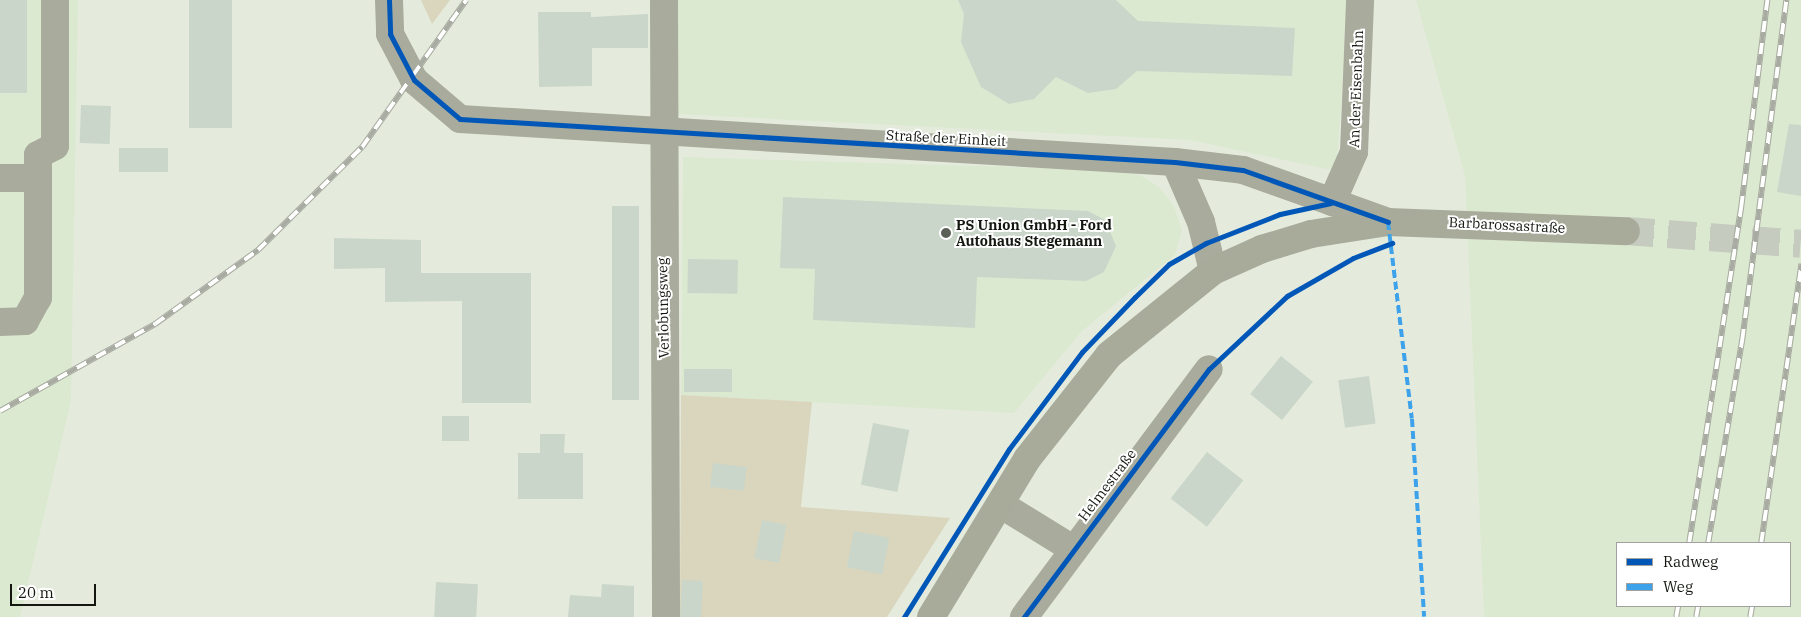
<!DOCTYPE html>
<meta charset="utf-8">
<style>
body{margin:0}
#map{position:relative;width:1801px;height:617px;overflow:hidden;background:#e4ebdd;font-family:"IBM Plex Serif",serif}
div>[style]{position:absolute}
.built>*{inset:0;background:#dce9d1}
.green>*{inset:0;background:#dad6bd}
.building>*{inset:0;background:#cad6c9;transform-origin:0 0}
.major-tunnel>*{height:28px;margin-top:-14px;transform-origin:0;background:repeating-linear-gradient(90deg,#c5cbbe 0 28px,transparent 0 42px)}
.minor>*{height:28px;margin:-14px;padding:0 14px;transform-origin:14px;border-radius:14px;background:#a9ab9c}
.major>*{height:28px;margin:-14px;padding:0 14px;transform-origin:14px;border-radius:14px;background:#a8ab9a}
.rail>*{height:5.5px;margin-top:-2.75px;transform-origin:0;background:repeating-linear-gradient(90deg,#fff 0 11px,#a8aba1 0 22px);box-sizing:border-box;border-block:1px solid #a8aba1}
.quiet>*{height:4px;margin-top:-2px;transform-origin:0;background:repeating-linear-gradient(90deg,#3da2ea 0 8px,transparent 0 12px)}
.cycleway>*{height:5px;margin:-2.5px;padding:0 2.5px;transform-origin:2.5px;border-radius:2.5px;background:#0057b8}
.dots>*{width:14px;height:14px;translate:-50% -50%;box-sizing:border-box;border:2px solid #fff;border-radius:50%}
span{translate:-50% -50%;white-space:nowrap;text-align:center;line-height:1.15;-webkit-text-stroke:4px #fff;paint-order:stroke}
.street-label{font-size:14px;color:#13170f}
.poi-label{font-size:14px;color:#13170f;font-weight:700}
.left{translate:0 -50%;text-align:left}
.legend{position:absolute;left:1616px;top:542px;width:175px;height:65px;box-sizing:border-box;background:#fff;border:1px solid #a1a29f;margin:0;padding:6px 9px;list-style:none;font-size:15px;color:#13170f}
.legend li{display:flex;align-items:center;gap:10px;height:25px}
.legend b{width:25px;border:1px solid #a1a29f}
.scale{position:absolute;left:10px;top:584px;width:86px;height:22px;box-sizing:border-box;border:2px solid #13170f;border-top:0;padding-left:6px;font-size:15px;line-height:18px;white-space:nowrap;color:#13170f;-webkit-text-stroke:4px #fff;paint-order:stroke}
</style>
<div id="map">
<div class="built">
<i style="clip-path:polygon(0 0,78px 0,71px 401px,20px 617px,0 617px)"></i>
<i style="clip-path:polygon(678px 0,1349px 0,1336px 171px,1190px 140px,675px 114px)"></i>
<i style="clip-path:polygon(evenodd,1416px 0,1801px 0,1801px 617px,1484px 617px,1465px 176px,1416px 0,1617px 543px,1790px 543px,1790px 606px,1617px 606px,1617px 543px)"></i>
<i style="clip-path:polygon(683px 157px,1103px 170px,1140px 175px,1159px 187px,1174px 206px,1182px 231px,1175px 255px,1082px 331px,1014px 413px,681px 395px)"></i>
</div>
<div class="green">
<i style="clip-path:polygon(421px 0,450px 0,432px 24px)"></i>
<i style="clip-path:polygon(681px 395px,812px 402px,801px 507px,950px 518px,887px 617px,680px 617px)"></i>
</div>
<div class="building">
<i style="left:0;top:0;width:27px;height:93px"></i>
<i style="left:189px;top:0;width:43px;height:128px"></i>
<i style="clip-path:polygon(958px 0,1116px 0,1138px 21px,1295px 28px,1292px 76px,1137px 71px,1116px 89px,1088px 93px,1056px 77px,1034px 99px,1009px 104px,981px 87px,961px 42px,964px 14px)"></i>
<i style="clip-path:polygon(538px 12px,591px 12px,591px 17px,648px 14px,648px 48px,592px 48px,592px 86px,539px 87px)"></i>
<i style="left:81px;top:105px;width:30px;height:38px;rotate:2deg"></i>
<i style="clip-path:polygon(1789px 124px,1801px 125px,1801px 196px,1777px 192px)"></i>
<i style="left:168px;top:148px;width:24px;height:49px;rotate:90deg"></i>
<i style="clip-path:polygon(783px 197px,1088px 211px,1105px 220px,1116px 246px,1104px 272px,1086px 281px,977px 277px,975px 328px,813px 320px,815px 269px,780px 268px)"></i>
<i style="left:612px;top:206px;width:27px;height:194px"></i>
<i style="clip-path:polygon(334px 238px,421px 240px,421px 273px,531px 273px,531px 403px,462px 403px,462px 301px,385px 302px,385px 268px,334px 269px)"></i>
<i style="left:688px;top:259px;width:50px;height:34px;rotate:1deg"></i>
<i style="left:1281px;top:356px;width:41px;height:49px;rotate:39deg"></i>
<i style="left:684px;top:369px;width:48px;height:23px"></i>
<i style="left:1369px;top:376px;width:48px;height:31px;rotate:82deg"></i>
<i style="left:442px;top:416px;width:27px;height:25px"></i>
<i style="left:873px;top:423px;width:37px;height:63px;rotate:11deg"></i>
<i style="clip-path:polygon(540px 434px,565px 434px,564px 453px,583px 453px,583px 499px,518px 499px,518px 453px,540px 453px)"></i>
<i style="left:1207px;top:452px;width:46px;height:59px;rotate:38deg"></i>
<i style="left:713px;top:463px;width:34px;height:24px;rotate:7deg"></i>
<i style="left:762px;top:520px;width:25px;height:39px;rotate:11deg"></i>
<i style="left:854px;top:531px;width:36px;height:37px;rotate:11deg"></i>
<i style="left:682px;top:580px;width:21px;height:37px;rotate:3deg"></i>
<i style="left:436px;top:582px;width:42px;height:35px;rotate:3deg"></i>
<i style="clip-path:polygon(602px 584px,634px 586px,634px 617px,568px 617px,570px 595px,601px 597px)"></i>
</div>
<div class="major-tunnel">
<i style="left:1626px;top:231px;width:175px;rotate:4.2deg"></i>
</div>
<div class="minor">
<i style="left:389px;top:0;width:34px;rotate:88deg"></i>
<i style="left:390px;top:34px;width:52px;rotate:62.4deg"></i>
<i style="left:414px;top:80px;width:60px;rotate:40.3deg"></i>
<i style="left:460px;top:119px;width:716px;rotate:3.44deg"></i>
<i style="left:1175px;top:162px;width:68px;rotate:6.7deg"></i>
<i style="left:1243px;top:170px;width:154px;rotate:19.7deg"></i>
<i style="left:664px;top:0;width:617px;rotate:89.81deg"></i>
<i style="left:1175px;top:162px;width:65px;rotate:66.6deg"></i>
<i style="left:1201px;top:222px;width:50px;rotate:76.2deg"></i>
<i style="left:0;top:178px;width:38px"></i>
<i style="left:1332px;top:202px;width:55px;rotate:-66.3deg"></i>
<i style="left:1354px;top:152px;width:152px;rotate:-87.7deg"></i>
<i style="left:0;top:322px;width:25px;rotate:-2deg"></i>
<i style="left:25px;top:321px;width:26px;rotate:-61deg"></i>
<i style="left:38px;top:298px;width:143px;rotate:-90deg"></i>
<i style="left:38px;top:155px;width:19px;rotate:-28deg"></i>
<i style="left:55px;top:146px;width:146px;rotate:-90deg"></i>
<i style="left:1000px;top:504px;width:86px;rotate:31.7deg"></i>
<i style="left:1024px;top:617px;width:309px;rotate:-53.3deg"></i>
</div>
<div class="major">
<i style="left:931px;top:617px;width:185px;rotate:-58.7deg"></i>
<i style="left:1027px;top:459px;width:132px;rotate:-51.7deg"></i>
<i style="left:1109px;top:355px;width:134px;rotate:-38.9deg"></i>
<i style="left:1213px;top:271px;width:54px;rotate:-24.2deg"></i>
<i style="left:1262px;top:249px;width:51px;rotate:-17deg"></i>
<i style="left:1311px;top:234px;width:78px;rotate:-8.9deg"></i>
<i style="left:1388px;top:222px;width:238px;rotate:2.2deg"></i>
</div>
<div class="rail">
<i style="left:0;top:411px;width:178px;rotate:-29.3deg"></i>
<i style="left:155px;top:324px;width:127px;rotate:-35.7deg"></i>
<i style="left:258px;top:250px;width:146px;rotate:-44.7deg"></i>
<i style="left:362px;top:147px;width:180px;rotate:-54.7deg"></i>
<i style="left:1689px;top:543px;width:340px;rotate:-81.2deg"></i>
<i style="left:1741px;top:207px;width:209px;rotate:-82.8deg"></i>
<i style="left:1708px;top:543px;width:206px;rotate:-80.5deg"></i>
<i style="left:1742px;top:340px;width:343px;rotate:-82.6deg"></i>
<i style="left:1761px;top:543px;width:282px;rotate:-81.8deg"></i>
<i style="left:1676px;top:617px;width:11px;rotate:-80deg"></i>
<i style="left:1696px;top:617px;width:11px;rotate:-80deg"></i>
<i style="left:1750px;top:617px;width:11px;rotate:-80deg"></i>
</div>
<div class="quiet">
<i style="left:1388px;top:222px;width:198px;rotate:83.1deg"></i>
<i style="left:1412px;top:419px;width:198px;rotate:86.5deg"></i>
</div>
<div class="cycleway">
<i style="left:389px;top:0;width:34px;rotate:88deg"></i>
<i style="left:390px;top:34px;width:52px;rotate:62.4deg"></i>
<i style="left:414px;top:80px;width:60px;rotate:40.3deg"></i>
<i style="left:460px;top:119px;width:716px;rotate:3.44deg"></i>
<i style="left:1175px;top:162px;width:68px;rotate:6.7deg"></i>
<i style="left:1243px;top:170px;width:154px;rotate:19.7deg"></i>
<i style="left:904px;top:617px;width:198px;rotate:-58deg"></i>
<i style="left:1009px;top:449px;width:121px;rotate:-53deg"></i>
<i style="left:1082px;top:352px;width:76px;rotate:-46.1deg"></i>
<i style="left:1135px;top:297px;width:47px;rotate:-44.1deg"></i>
<i style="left:1169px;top:264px;width:43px;rotate:-29.6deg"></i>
<i style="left:1206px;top:243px;width:79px;rotate:-21.4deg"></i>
<i style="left:1280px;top:214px;width:52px;rotate:-12.2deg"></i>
<i style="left:1024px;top:617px;width:309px;rotate:-53.3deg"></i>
<i style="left:1209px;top:369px;width:107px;rotate:-43.1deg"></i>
<i style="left:1287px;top:296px;width:76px;rotate:-29.9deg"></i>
<i style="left:1353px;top:258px;width:42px;rotate:-21deg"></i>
</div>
<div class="dots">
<i style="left:946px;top:233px;background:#5c6157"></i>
</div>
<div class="street-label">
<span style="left:1356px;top:89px;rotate:-88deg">An der Eisenbahn</span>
<span style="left:946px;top:138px;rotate:3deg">Straße der Einheit</span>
<span style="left:1507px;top:225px;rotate:3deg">Barbarossastraße</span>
<span style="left:663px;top:308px;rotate:-91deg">Verlobungsweg</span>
<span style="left:1107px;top:485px;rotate:-53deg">Helmestraße</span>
</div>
<div class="poi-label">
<span class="left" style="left:956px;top:233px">PS Union GmbH - Ford<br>Autohaus Stegemann</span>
</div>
<ul class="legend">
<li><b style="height:6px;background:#0057b8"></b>Radweg</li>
<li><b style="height:6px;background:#3da2ea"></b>Weg</li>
</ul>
<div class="scale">20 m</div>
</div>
